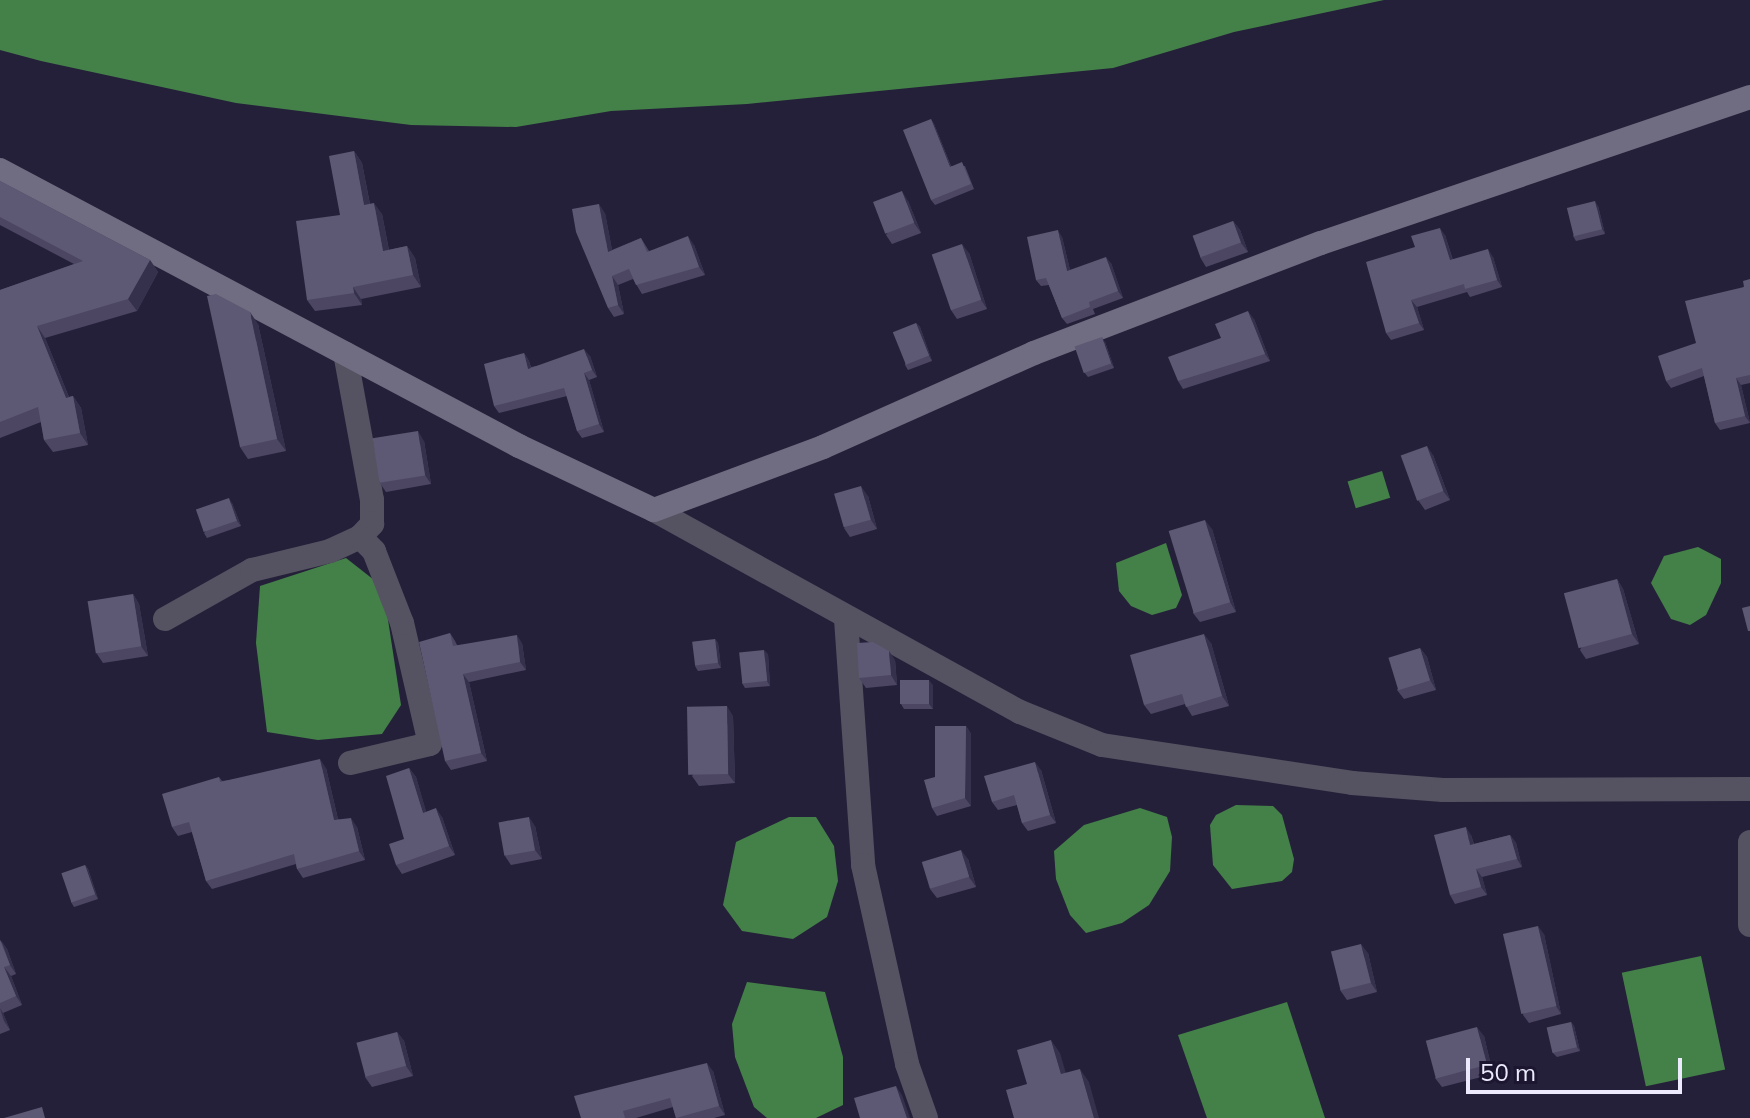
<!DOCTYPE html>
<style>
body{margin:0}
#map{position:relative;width:1750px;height:1118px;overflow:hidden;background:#25203a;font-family:Mulish,sans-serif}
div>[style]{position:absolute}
.water>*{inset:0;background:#448148;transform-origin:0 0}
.street>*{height:24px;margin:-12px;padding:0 12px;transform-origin:12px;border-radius:12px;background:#555361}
.secondary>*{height:24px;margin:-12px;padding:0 12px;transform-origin:12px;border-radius:12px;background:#706d82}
.wall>*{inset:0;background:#4c4663}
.shaded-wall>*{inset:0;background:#35304b}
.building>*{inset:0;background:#5d5873;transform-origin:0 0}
span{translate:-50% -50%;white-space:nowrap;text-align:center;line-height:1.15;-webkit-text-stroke:6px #1c1630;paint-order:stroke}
.scale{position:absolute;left:1466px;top:1058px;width:216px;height:36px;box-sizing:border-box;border:4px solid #eceafc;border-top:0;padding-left:10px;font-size:24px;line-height:28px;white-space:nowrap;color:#eceafc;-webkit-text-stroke:6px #1c1630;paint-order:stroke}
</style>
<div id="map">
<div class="water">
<i style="clip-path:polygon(0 0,1384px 0,1234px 32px,1113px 68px,747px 104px,611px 111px,516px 127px,411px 125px,236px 103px,41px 61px,0 50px)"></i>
<i style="left:1382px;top:471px;width:28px;height:36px;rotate:73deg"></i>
<i style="clip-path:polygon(1166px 543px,1182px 595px,1176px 608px,1152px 615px,1131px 606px,1119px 591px,1116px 563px)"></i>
<i style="clip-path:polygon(1698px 547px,1721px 559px,1721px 583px,1706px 615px,1690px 625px,1671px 619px,1651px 583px,1664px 556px)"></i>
<i style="clip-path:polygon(346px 558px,383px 587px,401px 705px,382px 734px,318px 740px,267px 732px,256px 643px,260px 586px)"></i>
<i style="clip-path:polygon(1236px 805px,1273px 806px,1282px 815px,1294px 859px,1292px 872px,1282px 881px,1232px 889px,1213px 865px,1210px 825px,1216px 815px)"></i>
<i style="clip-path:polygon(1140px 808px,1167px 817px,1172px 837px,1170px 871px,1149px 905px,1122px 923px,1086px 933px,1070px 915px,1056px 879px,1054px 851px,1084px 825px)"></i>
<i style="clip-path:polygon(789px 817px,816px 817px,834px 846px,838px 881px,827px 917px,793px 939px,742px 931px,723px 905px,736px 842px)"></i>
<i style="left:1701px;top:956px;width:116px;height:81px;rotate:78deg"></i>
<i style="clip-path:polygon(747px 982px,825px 992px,843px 1057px,843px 1105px,816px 1118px,767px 1118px,754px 1107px,735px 1057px,732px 1024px)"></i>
<i style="clip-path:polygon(1287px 1002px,1325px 1118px,1207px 1118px,1178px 1035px)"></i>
</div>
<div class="street">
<i style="left:654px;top:510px;width:418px;rotate:28.9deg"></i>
<i style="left:1020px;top:712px;width:88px;rotate:21.9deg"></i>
<i style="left:1102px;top:745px;width:253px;rotate:8.6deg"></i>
<i style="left:1352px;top:783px;width:91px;rotate:4.4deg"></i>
<i style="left:1443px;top:790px;width:307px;rotate:-0.2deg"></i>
<i style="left:165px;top:619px;width:100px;rotate:-29.4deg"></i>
<i style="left:252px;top:570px;width:80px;rotate:-13.7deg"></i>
<i style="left:330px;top:551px;width:33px;rotate:-25deg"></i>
<i style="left:360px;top:537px;width:18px;rotate:-47deg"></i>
<i style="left:372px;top:524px;width:24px;rotate:-90deg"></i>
<i style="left:372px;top:500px;width:149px;rotate:-100.4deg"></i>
<i style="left:846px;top:619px;width:247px;rotate:86deg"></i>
<i style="left:863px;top:865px;width:204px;rotate:77.5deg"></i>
<i style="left:907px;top:1064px;width:57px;rotate:70.6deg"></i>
<i style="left:350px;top:763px;width:82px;rotate:-13.4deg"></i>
<i style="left:430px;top:744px;width:124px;rotate:-103deg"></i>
<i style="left:402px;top:623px;width:77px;rotate:-111.3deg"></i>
<i style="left:374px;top:551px;width:20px;rotate:-135deg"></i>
<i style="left:1750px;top:842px;width:83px;rotate:90deg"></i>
</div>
<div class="secondary">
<i style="left:0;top:170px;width:588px;rotate:28deg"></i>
<i style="left:519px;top:446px;width:149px;rotate:25.4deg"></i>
<i style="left:654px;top:510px;width:180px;rotate:-20.4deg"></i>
<i style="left:823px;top:447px;width:231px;rotate:-24deg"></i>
<i style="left:1034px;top:353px;width:307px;rotate:-21deg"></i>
<i style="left:1321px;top:243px;width:453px;rotate:-18.8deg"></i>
</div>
<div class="wall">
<i style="clip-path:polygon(931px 119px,934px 124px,951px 166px,965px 166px,974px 189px,935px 205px,931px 200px)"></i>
<i style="clip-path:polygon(354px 151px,362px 163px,370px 204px,382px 214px,389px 250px,407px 246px,415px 258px,421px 287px,361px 299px,362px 305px,315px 311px,307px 300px,340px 215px)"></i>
<i style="clip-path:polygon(0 181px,150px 260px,158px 272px,137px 311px,45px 338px,69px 397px,73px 396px,81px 408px,88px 445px,53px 452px,44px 440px,41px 422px,0 438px,0 290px,74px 264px,0 225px)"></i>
<i style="clip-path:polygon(908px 201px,921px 233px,892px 244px,886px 235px)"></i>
<i style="clip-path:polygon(1598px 206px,1605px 234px,1576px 241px,1573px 236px)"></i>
<i style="clip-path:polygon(605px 213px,612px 250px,641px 238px,649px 251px,694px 245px,705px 275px,642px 294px,633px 279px,618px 285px,624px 314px,614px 317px,608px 308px)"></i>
<i style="clip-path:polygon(1233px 221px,1240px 230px,1248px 252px,1206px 267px,1200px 257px)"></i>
<i style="clip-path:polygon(1445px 235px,1453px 260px,1493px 257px,1502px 287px,1470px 297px,1467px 292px,1417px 307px,1424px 330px,1391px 340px,1386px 333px,1415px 247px)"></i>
<i style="clip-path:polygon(1062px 237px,1070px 270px,1111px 263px,1123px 298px,1093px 309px,1095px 314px,1067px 324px,1062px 318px,1049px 285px,1041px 286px,1036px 280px)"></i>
<i style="clip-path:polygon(969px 253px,987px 309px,957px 319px,951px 310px)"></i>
<i style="clip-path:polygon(1750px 279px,1750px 383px,1741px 385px,1750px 423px,1720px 430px,1715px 423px,1704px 376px,1671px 388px,1666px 381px)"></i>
<i style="clip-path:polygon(1254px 319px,1270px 361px,1183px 389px,1178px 381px,1221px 338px)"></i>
<i style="clip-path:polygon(916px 323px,920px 327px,932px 361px,908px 370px,905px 365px)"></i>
<i style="clip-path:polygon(258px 324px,286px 451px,248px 459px,240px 447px)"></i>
<i style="clip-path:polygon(1105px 342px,1114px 368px,1088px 377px,1084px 372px)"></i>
<i style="clip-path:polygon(524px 353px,529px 361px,531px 367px,590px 356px,597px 377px,589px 380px,604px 432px,582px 438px,577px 431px,567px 396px,499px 413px,494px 406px)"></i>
<i style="clip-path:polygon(424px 441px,431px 484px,386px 492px,379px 482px)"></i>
<i style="clip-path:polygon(1433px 455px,1450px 500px,1425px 510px,1418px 500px)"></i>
<i style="clip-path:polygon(868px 496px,877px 529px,850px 537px,844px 528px)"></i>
<i style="clip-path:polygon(232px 503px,241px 526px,207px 538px,204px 533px)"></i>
<i style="clip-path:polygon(1212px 529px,1236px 612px,1200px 622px,1193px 613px)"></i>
<i style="clip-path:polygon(1617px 579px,1623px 589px,1639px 644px,1586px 659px,1580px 650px)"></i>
<i style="clip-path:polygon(133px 594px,139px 604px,148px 656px,103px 663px,97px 654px)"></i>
<i style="clip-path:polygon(450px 633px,455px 641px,457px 645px,522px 643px,526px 670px,469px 682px,487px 761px,451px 770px,445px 761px)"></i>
<i style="clip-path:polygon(715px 639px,718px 643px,721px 668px,698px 671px,695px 666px)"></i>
<i style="clip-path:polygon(1211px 643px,1229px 706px,1192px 716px,1185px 704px,1151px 714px,1144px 705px)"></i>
<i style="clip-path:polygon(1420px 648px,1427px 657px,1436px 690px,1404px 699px,1397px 690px)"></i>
<i style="clip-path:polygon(768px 654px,770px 686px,745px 688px,742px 683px)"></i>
<i style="clip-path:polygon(895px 660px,897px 685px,866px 688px,859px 678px)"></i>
<i style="clip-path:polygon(933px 685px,933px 709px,904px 709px,901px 704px)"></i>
<i style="clip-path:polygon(733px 716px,735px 783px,699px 786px,692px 776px)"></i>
<i style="clip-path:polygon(966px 726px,971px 734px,971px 806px,937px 816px,932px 808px,935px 777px)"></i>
<i style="clip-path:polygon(326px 768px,338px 819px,357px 827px,365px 860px,303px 878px,297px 869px,296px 864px,212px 889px,206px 881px,192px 832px,178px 836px,172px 827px,219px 777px,222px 781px)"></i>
<i style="clip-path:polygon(409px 768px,416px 777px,426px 812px,442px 817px,455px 855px,402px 874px,396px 865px,404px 839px)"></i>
<i style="clip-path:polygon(1041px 770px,1056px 823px,1028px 831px,1022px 823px,1017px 805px,998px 810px,992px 802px)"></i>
<i style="clip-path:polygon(535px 826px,542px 859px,511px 865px,505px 856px)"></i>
<i style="clip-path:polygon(1471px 835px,1474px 844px,1510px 835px,1516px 843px,1522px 867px,1482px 877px,1487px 895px,1455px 904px,1450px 895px)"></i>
<i style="clip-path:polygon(968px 859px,976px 887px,937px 898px,930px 889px)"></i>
<i style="clip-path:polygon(85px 865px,88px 869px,98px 899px,74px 907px,71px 902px)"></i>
<i style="clip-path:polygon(1544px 934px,1561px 1014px,1529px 1023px,1523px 1015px)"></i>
<i style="clip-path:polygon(0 940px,7px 949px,16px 974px,11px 976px,22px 1005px,3px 1013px,10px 1030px,0 1034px)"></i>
<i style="clip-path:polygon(1368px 953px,1377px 992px,1347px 1000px,1340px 990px)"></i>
<i style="clip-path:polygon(1571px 1022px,1574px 1026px,1580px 1051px,1557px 1057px,1553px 1053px)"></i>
<i style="clip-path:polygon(397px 1032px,404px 1041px,413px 1076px,372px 1087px,365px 1077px)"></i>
<i style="clip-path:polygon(1484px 1036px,1493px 1074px,1442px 1087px,1435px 1078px)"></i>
<i style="clip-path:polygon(713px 1071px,725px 1115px,714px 1118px,676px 1118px,673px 1107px,636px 1118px,581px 1118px)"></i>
</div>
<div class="shaded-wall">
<i style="clip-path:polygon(931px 119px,934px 124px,953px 172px,950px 167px)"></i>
<i style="clip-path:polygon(354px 151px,362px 163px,372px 216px,364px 205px)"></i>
<i style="clip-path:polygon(902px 191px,908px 201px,921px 233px,914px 223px)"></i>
<i style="clip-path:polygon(1595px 201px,1598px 206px,1605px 234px,1602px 229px)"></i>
<i style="clip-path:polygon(374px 203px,382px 214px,391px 262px,383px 251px)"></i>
<i style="clip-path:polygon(599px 204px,605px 213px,614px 260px,608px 252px)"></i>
<i style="clip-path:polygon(1233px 221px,1240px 230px,1248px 252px,1241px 243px)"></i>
<i style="clip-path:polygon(1440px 228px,1445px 235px,1455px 268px,1450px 260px)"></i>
<i style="clip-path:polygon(1058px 230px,1062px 237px,1072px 278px,1067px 271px)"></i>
<i style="clip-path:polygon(688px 236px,694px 245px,705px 275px,699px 267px)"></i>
<i style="clip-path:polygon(962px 244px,969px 253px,987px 309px,981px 300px)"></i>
<i style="clip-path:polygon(407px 246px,415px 258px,421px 287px,413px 275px)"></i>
<i style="clip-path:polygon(1488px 249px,1493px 257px,1502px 287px,1497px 280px)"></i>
<i style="clip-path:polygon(1106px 257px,1111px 263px,1123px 298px,1118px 291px)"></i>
<i style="clip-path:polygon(150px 260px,158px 272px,137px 311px,128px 299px)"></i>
<i style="clip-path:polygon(612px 276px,618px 285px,624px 314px,618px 305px)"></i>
<i style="clip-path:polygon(353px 287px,361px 299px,362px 305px,354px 293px)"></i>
<i style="clip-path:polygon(1411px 300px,1417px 307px,1424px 330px,1419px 323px)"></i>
<i style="clip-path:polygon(1248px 311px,1254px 319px,1270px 361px,1265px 354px)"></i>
<i style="clip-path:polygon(250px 312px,258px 324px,286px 451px,277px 439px)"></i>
<i style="clip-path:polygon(916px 323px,920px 327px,932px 361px,929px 356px)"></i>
<i style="clip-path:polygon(37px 326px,45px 338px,74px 410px,66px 398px)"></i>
<i style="clip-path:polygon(1102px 337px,1105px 342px,1114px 368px,1111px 363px)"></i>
<i style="clip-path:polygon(584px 349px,590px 356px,597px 377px,592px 370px)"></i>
<i style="clip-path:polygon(524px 353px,529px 361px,533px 376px,528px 369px)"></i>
<i style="clip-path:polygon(584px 373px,589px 380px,604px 432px,599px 424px)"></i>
<i style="clip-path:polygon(1736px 378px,1741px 385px,1750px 423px,1745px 416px)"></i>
<i style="clip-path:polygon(73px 396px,81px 408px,88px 445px,80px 433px)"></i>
<i style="clip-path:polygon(418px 431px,424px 441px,431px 484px,425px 475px)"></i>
<i style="clip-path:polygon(1427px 446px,1433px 455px,1450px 500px,1443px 491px)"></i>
<i style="clip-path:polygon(861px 486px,868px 496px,877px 529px,871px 520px)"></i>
<i style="clip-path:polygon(229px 498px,232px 503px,241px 526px,237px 521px)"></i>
<i style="clip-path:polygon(1205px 520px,1212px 529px,1236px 612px,1230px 602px)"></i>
<i style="clip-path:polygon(1617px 579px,1623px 589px,1639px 644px,1632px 634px)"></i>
<i style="clip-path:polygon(133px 594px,139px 604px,148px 656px,141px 646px)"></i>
<i style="clip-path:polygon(1204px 634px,1211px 643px,1229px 706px,1222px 696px)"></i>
<i style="clip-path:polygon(517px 635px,522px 643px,526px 670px,520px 662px)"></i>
<i style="clip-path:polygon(715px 639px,718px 643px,721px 668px,718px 663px)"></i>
<i style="clip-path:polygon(1420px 648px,1427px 657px,1436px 690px,1430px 680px)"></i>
<i style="clip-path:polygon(764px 650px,768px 654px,770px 686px,767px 681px)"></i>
<i style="clip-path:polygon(889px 651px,895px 660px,897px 685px,891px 675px)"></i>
<i style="clip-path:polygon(463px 674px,469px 682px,487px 761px,481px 753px)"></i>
<i style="clip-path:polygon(929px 680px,933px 685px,933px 709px,929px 704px)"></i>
<i style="clip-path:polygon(727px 706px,733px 716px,735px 783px,728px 774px)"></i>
<i style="clip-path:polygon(966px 726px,971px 734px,971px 806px,965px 798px)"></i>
<i style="clip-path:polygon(320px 759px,326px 768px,340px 828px,334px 820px)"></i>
<i style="clip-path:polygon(1035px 762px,1041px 770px,1056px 823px,1050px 815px)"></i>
<i style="clip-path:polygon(409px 768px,416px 777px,429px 821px,423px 813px)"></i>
<i style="clip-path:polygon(436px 808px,442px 817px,455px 855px,449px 846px)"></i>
<i style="clip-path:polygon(529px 817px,535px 826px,542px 859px,535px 850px)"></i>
<i style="clip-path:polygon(351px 818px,357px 827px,365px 860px,359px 851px)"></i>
<i style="clip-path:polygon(1466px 827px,1471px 835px,1476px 853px,1470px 845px)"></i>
<i style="clip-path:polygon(1510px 835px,1516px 843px,1522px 867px,1517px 859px)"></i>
<i style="clip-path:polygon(961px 850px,968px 859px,976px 887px,969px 877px)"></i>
<i style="clip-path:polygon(85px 865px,88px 869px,98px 899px,95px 894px)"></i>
<i style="clip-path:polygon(1476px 869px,1482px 877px,1487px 895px,1481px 887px)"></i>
<i style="clip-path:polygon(1538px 926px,1544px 934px,1561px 1014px,1556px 1006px)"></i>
<i style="clip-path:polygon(1px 940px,7px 949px,16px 974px,10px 965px)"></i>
<i style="clip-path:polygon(1361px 944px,1368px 953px,1377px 992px,1371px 983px)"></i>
<i style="clip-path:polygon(4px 967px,11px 976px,22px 1005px,16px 996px)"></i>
<i style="clip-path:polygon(0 1008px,3px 1013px,10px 1030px,4px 1021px)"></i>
<i style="clip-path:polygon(1571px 1022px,1574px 1026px,1580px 1051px,1577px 1047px)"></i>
<i style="clip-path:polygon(1477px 1027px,1484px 1036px,1493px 1074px,1487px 1065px)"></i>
<i style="clip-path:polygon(397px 1032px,404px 1041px,413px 1076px,406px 1066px)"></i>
<i style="clip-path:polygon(1051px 1040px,1060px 1053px,1070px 1087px,1061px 1074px)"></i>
<i style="clip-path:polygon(707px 1063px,713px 1071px,725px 1115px,719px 1106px)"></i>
<i style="clip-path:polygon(1080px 1069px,1089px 1082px,1099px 1118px,1094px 1118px)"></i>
<i style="clip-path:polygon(896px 1086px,902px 1095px,910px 1118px,907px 1118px)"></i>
</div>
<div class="building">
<i style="clip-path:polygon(931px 119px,950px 167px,962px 162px,971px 184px,931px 200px,903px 130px)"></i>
<i style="clip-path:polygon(354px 151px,364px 205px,374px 203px,383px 251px,407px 246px,413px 275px,353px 287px,354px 293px,307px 300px,296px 221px,340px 215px,329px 156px)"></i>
<i style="clip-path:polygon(0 181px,150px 260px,128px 299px,37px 326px,66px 398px,73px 396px,80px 433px,44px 440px,38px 407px,0 422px,0 290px,83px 261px,0 217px)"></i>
<i style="left:902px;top:191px;width:34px;height:31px;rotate:69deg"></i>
<i style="left:1595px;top:201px;width:29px;height:29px;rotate:76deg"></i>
<i style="clip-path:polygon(599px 204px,608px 252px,641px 238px,647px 252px,688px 236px,699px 267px,636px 285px,629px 269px,612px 276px,618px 305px,608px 308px,576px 232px,572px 209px)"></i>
<i style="left:1233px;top:221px;width:23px;height:43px;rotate:70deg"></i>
<i style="clip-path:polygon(1440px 228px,1450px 260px,1488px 249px,1497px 280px,1465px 289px,1464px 284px,1411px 300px,1419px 323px,1386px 333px,1366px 262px,1415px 247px,1411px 236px)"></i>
<i style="clip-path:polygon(1058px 230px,1067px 271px,1106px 257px,1118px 291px,1089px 302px,1090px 307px,1062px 318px,1046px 278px,1036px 280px,1027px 237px)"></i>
<i style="left:962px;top:244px;width:59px;height:32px;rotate:71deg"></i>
<i style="clip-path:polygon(1750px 279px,1750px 375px,1736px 378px,1745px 416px,1715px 423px,1702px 368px,1666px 381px,1658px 356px,1696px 343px,1685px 301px,1744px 287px,1743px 281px)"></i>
<i style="clip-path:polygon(216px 294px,250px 312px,277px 439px,240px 447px,207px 296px)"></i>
<i style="clip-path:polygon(1248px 311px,1265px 354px,1178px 381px,1168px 357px,1221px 338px,1215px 324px)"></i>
<i style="left:916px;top:323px;width:35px;height:25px;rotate:68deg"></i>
<i style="left:1102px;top:337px;width:28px;height:29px;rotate:71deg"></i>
<i style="clip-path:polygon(584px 349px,592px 370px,584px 373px,599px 424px,577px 431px,564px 388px,494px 406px,484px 364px,524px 353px,528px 369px)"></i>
<i style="left:418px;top:431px;width:45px;height:46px;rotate:81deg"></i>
<i style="left:1427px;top:446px;width:48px;height:28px;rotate:70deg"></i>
<i style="left:861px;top:486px;width:35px;height:28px;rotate:74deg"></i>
<i style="left:229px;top:498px;width:24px;height:35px;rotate:71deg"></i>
<i style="left:1205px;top:520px;width:86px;height:38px;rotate:73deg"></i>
<i style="left:1617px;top:579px;width:57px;height:55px;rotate:75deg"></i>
<i style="left:133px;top:594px;width:53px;height:46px;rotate:81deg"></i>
<i style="clip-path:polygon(1750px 606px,1750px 631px,1748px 631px,1742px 608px)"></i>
<i style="clip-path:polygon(450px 633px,453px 646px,517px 635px,520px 662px,463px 674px,481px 753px,445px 761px,419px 642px)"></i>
<i style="clip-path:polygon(1204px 634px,1222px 696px,1186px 707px,1182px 694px,1144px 705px,1130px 655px)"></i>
<i style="left:715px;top:639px;width:24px;height:23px;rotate:83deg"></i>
<i style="clip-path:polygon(873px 642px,889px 651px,891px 675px,859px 678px,857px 643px)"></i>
<i style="left:1420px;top:648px;width:34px;height:33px;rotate:73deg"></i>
<i style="left:764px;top:650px;width:31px;height:25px;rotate:84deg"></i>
<i style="left:900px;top:680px;width:29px;height:24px"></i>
<i style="left:727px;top:706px;width:68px;height:40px;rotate:89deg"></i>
<i style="clip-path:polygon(935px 726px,966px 726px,965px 798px,932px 808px,924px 780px,935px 777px)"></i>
<i style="clip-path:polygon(320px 759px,334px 820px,351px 818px,359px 851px,297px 869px,294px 854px,206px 881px,189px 822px,172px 827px,162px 794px,219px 777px,220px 782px)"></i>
<i style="clip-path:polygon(1035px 762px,1050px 815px,1022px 823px,1014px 795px,992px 802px,984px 776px)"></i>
<i style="clip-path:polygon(409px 768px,423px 813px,436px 808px,449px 846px,396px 865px,389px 844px,404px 839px,386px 776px)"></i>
<i style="left:529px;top:817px;width:34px;height:31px;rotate:80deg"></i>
<i style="clip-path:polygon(1466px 827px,1470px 845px,1510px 835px,1517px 859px,1476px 869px,1481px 887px,1450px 895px,1434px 835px)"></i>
<i style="left:961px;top:850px;width:28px;height:41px;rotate:73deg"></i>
<i style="left:85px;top:865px;width:31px;height:25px;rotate:71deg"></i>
<i style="left:1538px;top:926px;width:82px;height:36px;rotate:77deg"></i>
<i style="clip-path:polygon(0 940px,10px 965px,4px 967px,16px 996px,0 1003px)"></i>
<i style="left:1361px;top:944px;width:40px;height:31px;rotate:76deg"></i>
<i style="left:1571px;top:1022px;width:26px;height:25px;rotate:77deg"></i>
<i style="left:1477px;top:1027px;width:39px;height:53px;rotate:75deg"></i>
<i style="left:397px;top:1032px;width:35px;height:42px;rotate:75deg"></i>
<i style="clip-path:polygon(1051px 1040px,1061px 1074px,1080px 1069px,1094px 1118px,1014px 1118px,1006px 1090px,1027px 1084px,1017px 1050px)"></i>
<i style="clip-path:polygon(707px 1063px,719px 1106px,676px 1118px,670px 1098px,623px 1111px,625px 1118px,581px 1118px,574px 1096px)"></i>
<i style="clip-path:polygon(896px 1086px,907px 1118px,860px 1118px,854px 1098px)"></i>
<i style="clip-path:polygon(42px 1107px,45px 1118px,4px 1118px)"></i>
</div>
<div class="scale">50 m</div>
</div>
